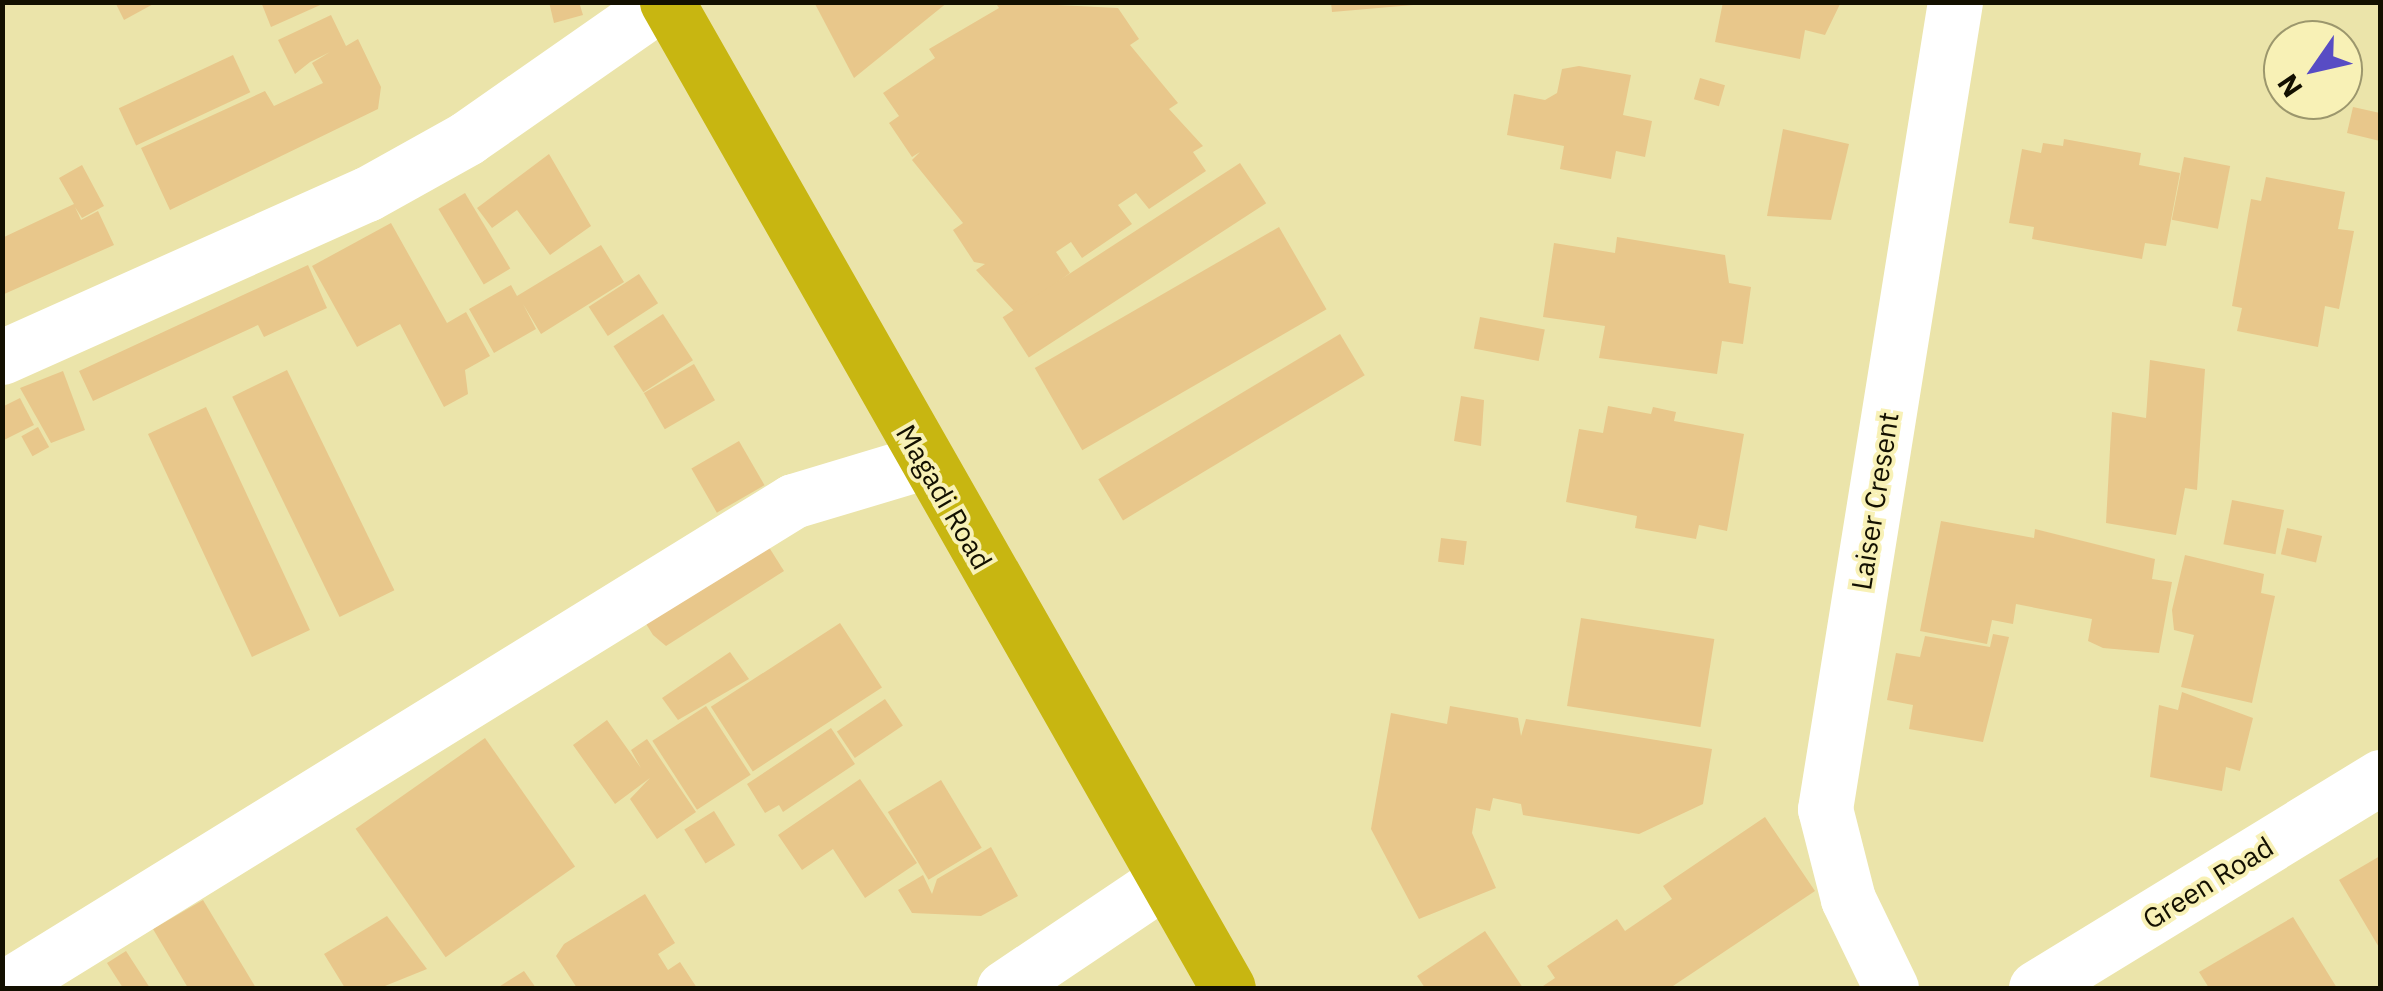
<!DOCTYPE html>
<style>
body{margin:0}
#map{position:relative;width:2383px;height:991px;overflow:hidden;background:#ebe4aa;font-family:"IBM Plex Sans",sans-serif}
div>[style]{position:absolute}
.building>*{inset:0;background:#e8c78b;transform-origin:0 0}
.minor>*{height:55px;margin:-27.5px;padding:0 27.5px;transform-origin:27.5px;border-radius:27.5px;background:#fff}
.highway>*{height:55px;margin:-27.5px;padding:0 27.5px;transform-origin:27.5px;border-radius:27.5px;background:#c8b611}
span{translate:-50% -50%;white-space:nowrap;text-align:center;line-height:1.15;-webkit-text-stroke:8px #f8f1b6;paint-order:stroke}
.street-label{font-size:28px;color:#131000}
.frame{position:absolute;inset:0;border:5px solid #131000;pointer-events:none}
.north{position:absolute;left:2263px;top:20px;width:100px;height:100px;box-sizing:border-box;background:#f8f1b6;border:2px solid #9c976d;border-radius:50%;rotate:236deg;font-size:28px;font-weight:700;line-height:40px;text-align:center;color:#131000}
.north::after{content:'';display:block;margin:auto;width:35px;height:45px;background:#584cc4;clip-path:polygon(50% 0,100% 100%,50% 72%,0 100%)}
</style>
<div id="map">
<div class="building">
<i style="clip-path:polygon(115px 2px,157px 2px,124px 20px)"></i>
<i style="clip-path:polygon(261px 2px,327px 2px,271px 27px)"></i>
<i style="clip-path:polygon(549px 2px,579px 2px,583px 15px,554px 23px)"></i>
<i style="clip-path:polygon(814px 2px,948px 2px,854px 78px)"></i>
<i style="clip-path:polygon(995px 2px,1118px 8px,1139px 39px,1130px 45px,1178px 103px,1169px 109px,1203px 146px,1193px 152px,1206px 171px,1149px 209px,1136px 193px,1118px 205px,1132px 224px,1082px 258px,1071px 242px,1056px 252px,1070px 273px,1016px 313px,976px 270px,985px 264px,974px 262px,953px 230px,963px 223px,912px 160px,920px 152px,912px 157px,889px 123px,899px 116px,883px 93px,935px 58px,929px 49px,999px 8px)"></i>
<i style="clip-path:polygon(1331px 2px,1413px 2px,1413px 5px,1332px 12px)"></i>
<i style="clip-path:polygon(1723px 2px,1841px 2px,1825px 35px,1805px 30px,1800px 59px,1715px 42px)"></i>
<i style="clip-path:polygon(331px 15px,346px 46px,358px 39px,381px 87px,378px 109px,170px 210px,141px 148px,265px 91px,274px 106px,323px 83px,312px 63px,330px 52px,310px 62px,295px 74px,278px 40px)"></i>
<i style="left:233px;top:55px;width:41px;height:126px;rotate:65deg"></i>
<i style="clip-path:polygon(1579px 66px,1631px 75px,1623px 115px,1652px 121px,1645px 157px,1616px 151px,1611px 179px,1560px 169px,1564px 146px,1507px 135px,1514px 94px,1545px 100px,1557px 93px,1562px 69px)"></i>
<i style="left:1700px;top:78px;width:26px;height:22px;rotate:16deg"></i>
<i style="clip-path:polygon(2353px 107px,2380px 113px,2380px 141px,2347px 133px)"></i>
<i style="clip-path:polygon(1783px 129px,1849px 144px,1831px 220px,1767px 216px)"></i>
<i style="clip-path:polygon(2064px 139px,2141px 153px,2139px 165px,2180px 173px,2166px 246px,2145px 243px,2142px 259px,2032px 239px,2034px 227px,2009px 223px,2022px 149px,2041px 153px,2043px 143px,2063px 146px)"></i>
<i style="clip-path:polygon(549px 154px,591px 226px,550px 255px,517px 210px,492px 228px,477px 208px)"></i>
<i style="left:2184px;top:157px;width:47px;height:64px;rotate:11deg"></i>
<i style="left:1240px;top:163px;width:48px;height:283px;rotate:57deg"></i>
<i style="clip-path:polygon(82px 165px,104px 206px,82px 218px,75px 207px,81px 220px,98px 211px,114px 245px,2px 295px,2px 238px,74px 204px,59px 178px)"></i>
<i style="clip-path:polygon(2266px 177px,2345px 192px,2338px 229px,2354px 231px,2339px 309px,2325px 306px,2318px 347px,2237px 331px,2242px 308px,2232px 306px,2251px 199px,2261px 201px)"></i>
<i style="left:465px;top:193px;width:88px;height:31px;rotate:59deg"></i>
<i style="clip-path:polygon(391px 223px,447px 323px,466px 312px,490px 356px,465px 370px,468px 394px,444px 407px,400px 324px,357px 347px,312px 266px)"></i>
<i style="left:1279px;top:227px;width:95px;height:282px;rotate:60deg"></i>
<i style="clip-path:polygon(1617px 237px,1725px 255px,1729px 283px,1751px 287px,1743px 344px,1722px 341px,1717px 374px,1599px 358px,1605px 326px,1543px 317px,1554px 243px,1615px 253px)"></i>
<i style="clip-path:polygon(601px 245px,624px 282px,541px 334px,523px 304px,536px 329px,494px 353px,469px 309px,511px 285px,517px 296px)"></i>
<i style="clip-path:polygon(308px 265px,327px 308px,264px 337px,258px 325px,93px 401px,79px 371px)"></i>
<i style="left:639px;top:274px;width:35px;height:60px;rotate:57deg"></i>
<i style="left:663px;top:314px;width:55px;height:59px;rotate:57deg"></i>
<i style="left:1480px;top:317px;width:66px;height:32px;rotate:11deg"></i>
<i style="left:1340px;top:334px;width:48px;height:282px;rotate:59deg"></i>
<i style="clip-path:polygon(2150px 360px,2205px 369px,2197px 490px,2185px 488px,2176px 535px,2106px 523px,2112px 412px,2146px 418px)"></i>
<i style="left:694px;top:364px;width:42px;height:58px;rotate:60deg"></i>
<i style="left:287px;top:370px;width:245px;height:61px;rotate:64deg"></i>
<i style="clip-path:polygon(63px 371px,85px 430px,51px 443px,20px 388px)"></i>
<i style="clip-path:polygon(1461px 396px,1484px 400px,1481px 446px,1454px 441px)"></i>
<i style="clip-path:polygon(20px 398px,34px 425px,2px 441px,2px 407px)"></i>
<i style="clip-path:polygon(1608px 406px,1651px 414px,1653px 407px,1676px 412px,1674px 421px,1744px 434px,1727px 531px,1699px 525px,1696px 539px,1635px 528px,1637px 516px,1566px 502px,1579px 429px,1603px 433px)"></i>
<i style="left:206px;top:407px;width:246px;height:64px;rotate:65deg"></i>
<i style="left:38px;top:427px;width:23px;height:19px;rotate:61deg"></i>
<i style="left:739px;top:441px;width:51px;height:55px;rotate:60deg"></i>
<i style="left:2232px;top:500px;width:53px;height:45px;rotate:11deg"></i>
<i style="clip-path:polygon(1941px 521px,2034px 538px,2035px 529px,2155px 559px,2152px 579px,2172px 582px,2159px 653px,2103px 648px,2088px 641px,2092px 619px,2016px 604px,2013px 624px,1992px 620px,1987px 644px,1920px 631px)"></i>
<i style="left:2287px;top:528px;width:36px;height:27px;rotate:13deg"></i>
<i style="clip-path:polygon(760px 533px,784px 571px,666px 646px,653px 635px,638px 611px)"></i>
<i style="left:1441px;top:538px;width:26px;height:24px;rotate:7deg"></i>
<i style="clip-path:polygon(2185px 555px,2264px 574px,2261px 593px,2275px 596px,2252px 703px,2181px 687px,2194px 635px,2174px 630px,2172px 610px)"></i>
<i style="left:1581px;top:618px;width:135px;height:89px;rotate:9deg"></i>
<i style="left:840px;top:623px;width:77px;height:154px;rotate:57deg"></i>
<i style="clip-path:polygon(1993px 634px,2009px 637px,1983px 742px,1909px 729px,1913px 705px,1887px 700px,1896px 653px,1920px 657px,1925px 636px,1990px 647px)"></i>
<i style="clip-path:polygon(730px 652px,749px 679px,678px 720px,662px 698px)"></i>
<i style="clip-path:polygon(2182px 692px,2253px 718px,2240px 771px,2226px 767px,2222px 791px,2150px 777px,2159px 705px,2178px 710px)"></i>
<i style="left:885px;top:699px;width:32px;height:58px;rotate:56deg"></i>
<i style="left:706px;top:706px;width:82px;height:64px;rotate:57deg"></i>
<i style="clip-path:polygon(1450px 706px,1518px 718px,1521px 736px,1526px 719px,1712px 749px,1703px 804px,1639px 834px,1523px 815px,1521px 804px,1493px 798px,1490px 811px,1476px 808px,1472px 833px,1496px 888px,1419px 919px,1371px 829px,1391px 713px,1447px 724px)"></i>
<i style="clip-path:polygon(607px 720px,641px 768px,631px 750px,647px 739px,696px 812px,657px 839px,630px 799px,650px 778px,615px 804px,573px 745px)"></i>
<i style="clip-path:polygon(831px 728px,855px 764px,783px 812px,779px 805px,765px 813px,747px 784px)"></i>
<i style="left:485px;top:738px;width:157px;height:158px;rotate:55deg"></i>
<i style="clip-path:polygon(860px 779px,917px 863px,865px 898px,833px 849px,802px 870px,778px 835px)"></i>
<i style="left:941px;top:780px;width:79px;height:62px;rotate:59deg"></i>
<i style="left:714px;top:811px;width:40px;height:35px;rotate:58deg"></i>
<i style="clip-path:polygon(1765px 817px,1815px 891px,1670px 988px,1540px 988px,1555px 978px,1547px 966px,1617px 919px,1625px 931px,1672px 899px,1663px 886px)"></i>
<i style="clip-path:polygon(991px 847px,1018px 896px,981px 916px,912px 913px,898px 890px,923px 875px,932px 894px,937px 879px)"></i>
<i style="clip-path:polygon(2380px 856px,2380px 949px,2339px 880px)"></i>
<i style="clip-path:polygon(645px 894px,675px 943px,658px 954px,668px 970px,680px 962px,697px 988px,577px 988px,556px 956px,564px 944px)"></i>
<i style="clip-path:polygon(203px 900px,256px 988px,188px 988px,153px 929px)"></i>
<i style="clip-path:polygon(387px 916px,427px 969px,380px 988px,345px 988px,324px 954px)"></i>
<i style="clip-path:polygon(2293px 917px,2337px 988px,2209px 988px,2199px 972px)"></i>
<i style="clip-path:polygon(1485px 931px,1523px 988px,1425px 988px,1417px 976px)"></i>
<i style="clip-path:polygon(126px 951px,150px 988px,123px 988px,107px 963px)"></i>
<i style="clip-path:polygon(524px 971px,536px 988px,497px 988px)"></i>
</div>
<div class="minor">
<i style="left:2px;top:357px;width:400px;rotate:-24.1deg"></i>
<i style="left:367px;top:194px;width:115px;rotate:-29.2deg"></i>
<i style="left:467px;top:138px;width:238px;rotate:-34.9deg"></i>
<i style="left:4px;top:988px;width:927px;rotate:-31.68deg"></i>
<i style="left:793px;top:501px;width:136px;rotate:-16.7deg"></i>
<i style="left:1004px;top:988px;width:194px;rotate:-33.9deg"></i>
<i style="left:1891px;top:988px;width:99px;rotate:-115.8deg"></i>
<i style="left:1848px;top:899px;width:93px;rotate:-104.3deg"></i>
<i style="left:1825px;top:809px;width:817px;rotate:-80.85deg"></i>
<i style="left:2036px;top:988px;width:404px;rotate:-31.5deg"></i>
</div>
<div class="highway">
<i style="left:667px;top:2px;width:1134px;rotate:60.36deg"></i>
</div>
<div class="street-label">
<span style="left:944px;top:497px;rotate:60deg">Magadi Road</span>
<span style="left:1875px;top:501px;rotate:-81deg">Laiser Cresent</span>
<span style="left:2208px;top:883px;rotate:-32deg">Green Road</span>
</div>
<div class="frame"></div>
<div class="north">N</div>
</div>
